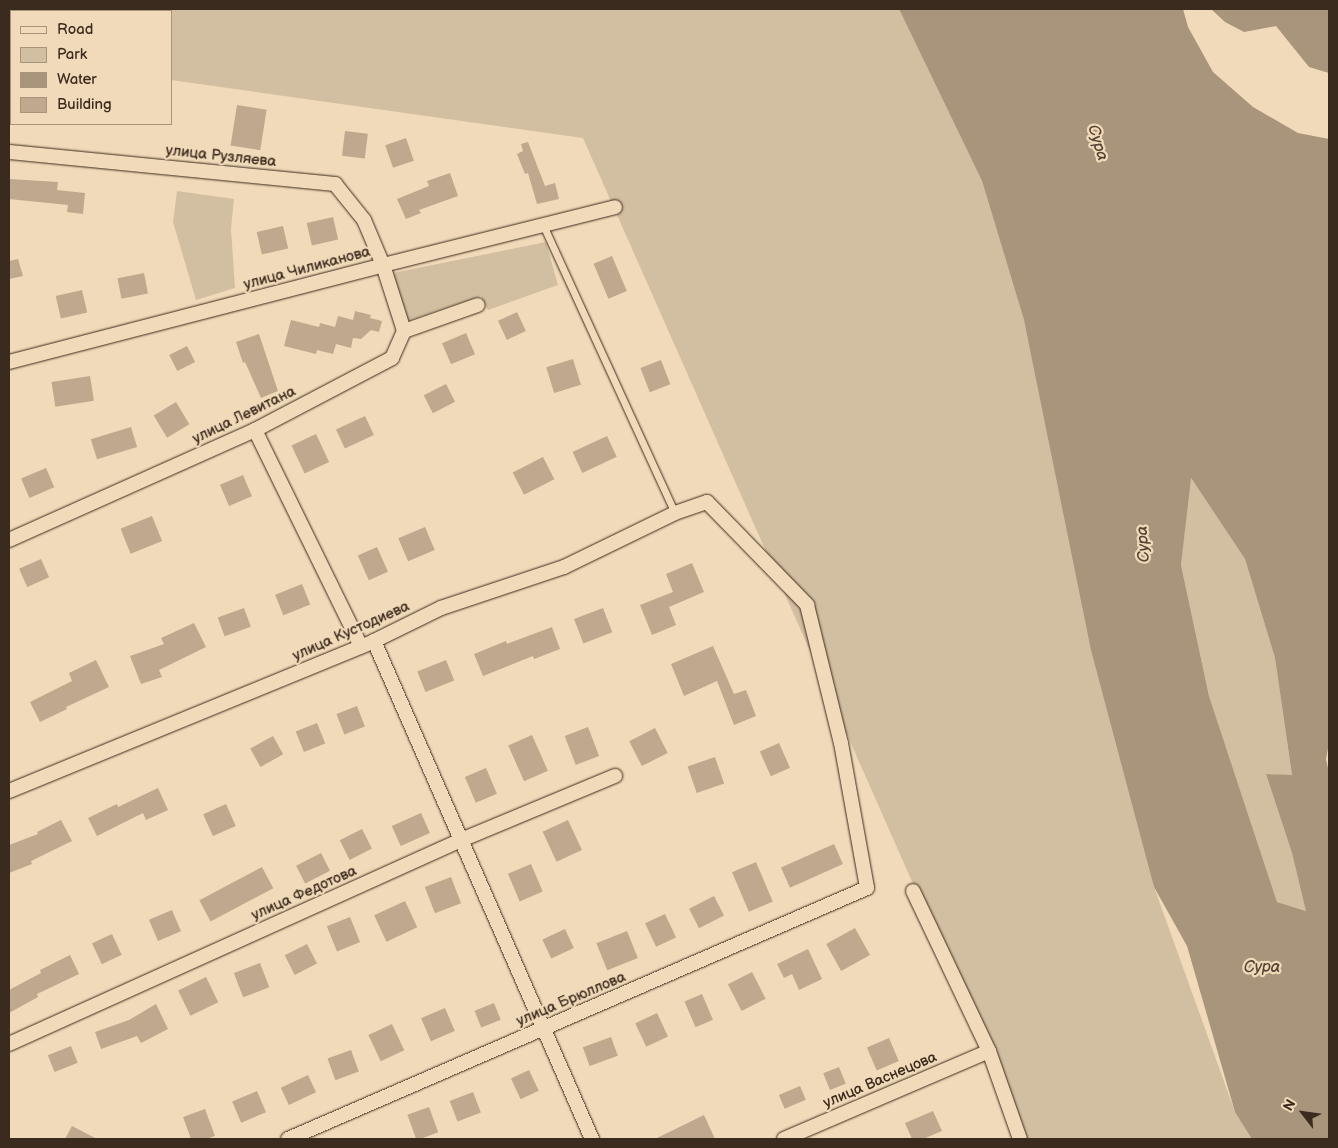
<!DOCTYPE html>
<meta charset="utf-8">
<style>
body{margin:0}
#map{position:relative;width:1338px;height:1148px;overflow:hidden;background:#f0dab9;font-family:"Balsamiq Sans",sans-serif}
div>[style]{position:absolute}
.green>*{inset:0;background:#d2bea0}
.water>*{inset:0;background:#a9947c}
.building>*{inset:0;background:#bea98e;transform-origin:0 0}
.roads{filter:drop-shadow(0 0 1px #3b2a1e) drop-shadow(0 0 1px #3b2a1e)}
.lane>*{height:7px;margin:-3.5px;padding:0 3.5px;transform-origin:3.5px;border-radius:3.5px;background:#f0dab9}
.street>*{height:14px;margin:-7px;padding:0 7px;transform-origin:7px;border-radius:7px;background:#f0dab9}
span{translate:-50% -50%;white-space:nowrap;text-align:center;line-height:1.15;-webkit-text-stroke:4.5px #f0dab9;paint-order:stroke}
.street-label{font-size:15px;color:#3b2a1e}
.water-label{font-size:16px;color:#564436;font-style:italic}
.frame{position:absolute;inset:0;border:10px solid #3b2a1e;pointer-events:none}
.legend{position:absolute;left:10px;top:10px;width:162px;height:115px;box-sizing:border-box;background:#f0dab9;border:1px solid #a8947b;margin:0;padding:6px 9px;list-style:none;font-size:15px;color:#3b2a1e}
.legend li{display:flex;align-items:center;gap:10px;height:25px}
.legend b{width:25px;border:1px solid #a8947b}
.north{position:absolute;left:1278px;top:1088px;width:50px;height:50px;-webkit-text-stroke:4px #f0dab9;paint-order:stroke;rotate:300deg;font-size:14px;font-weight:700;line-height:20px;text-align:center;color:#3b2a1e}
.north::after{content:'';display:block;margin:auto;width:18px;height:22px;background:#3b2a1e;clip-path:polygon(50% 0,100% 100%,50% 72%,0 100%)}
</style>
<div id="map">
<div class="green">
<i style="clip-path:polygon(9px 9px,899px 9px,982px 181px,1024px 320px,1154px 887px,1235px 1112px,1254px 1139px,1026px 1139px,583px 138px,171px 80px,171px 11px,11px 11px,11px 57px,9px 57px)"></i>
<i style="clip-path:polygon(177px 191px,234px 199px,231px 229px,235px 288px,196px 300px,173px 222px)"></i>
<i style="clip-path:polygon(546px 242px,558px 285px,488px 310px,481px 296px,407px 321px,393px 273px)"></i>
<i style="clip-path:polygon(1190px 477px,1245px 559px,1275px 658px,1292px 776px,1266px 774px,1292px 853px,1307px 911px,1277px 902px,1209px 696px,1181px 565px)"></i>
</div>
<div class="water">
<i style="clip-path:polygon(evenodd,899px 9px,1183px 9px,1188px 27px,1213px 72px,1253px 107px,1298px 133px,1329px 139px,1329px 743px,1326px 759px,1329px 773px,1329px 1139px,1252px 1139px,1235px 1112px,1187px 946px,1154px 887px,1091px 650px,1024px 320px,982px 181px,899px 9px,1191px 478px,1245px 559px,1275px 658px,1292px 775px,1266px 774px,1292px 853px,1306px 911px,1277px 902px,1209px 696px,1181px 565px,1191px 478px)"></i>
<i style="clip-path:polygon(1211px 9px,1329px 9px,1329px 73px,1309px 67px,1276px 26px,1244px 32px,1225px 22px)"></i>
</div>
<div class="building">
<i style="left:237px;top:105px;width:30px;height:41px;rotate:9deg"></i>
<i style="left:345px;top:131px;width:23px;height:25px;rotate:7deg"></i>
<i style="left:406px;top:138px;width:24px;height:22px;rotate:71deg"></i>
<i style="clip-path:polygon(528px 142px,545px 186px,555px 183px,559px 199px,537px 204px,528px 173px,525px 174px,517px 154px,523px 151px,521px 144px)"></i>
<i style="clip-path:polygon(450px 173px,458px 196px,419px 210px,421px 213px,406px 219px,397px 199px,429px 186px,427px 181px)"></i>
<i style="clip-path:polygon(9px 179px,58px 182px,57px 190px,85px 193px,83px 214px,67px 212px,68px 205px,9px 199px)"></i>
<i style="left:333px;top:217px;width:23px;height:27px;rotate:77deg"></i>
<i style="left:283px;top:226px;width:23px;height:27px;rotate:77deg"></i>
<i style="left:612px;top:256px;width:38px;height:20px;rotate:67deg"></i>
<i style="clip-path:polygon(18px 259px,23px 276px,9px 279px,9px 261px)"></i>
<i style="left:144px;top:273px;width:21px;height:27px;rotate:79deg"></i>
<i style="left:82px;top:290px;width:23px;height:27px;rotate:77deg"></i>
<i style="clip-path:polygon(355px 311px,371px 315px,370px 318px,382px 321px,379px 332px,371px 330px,361px 339px,353px 338px,351px 348px,336px 344px,333px 354px,317px 350px,316px 354px,284px 346px,291px 320px,319px 327px,320px 323px,335px 327px,338px 316px,353px 320px)"></i>
<i style="left:517px;top:312px;width:21px;height:21px;rotate:65deg"></i>
<i style="left:466px;top:333px;width:23px;height:26px;rotate:67deg"></i>
<i style="clip-path:polygon(259px 334px,278px 391px,261px 398px,245px 362px,243px 363px,236px 342px)"></i>
<i style="left:187px;top:346px;width:18px;height:20px;rotate:63deg"></i>
<i style="left:573px;top:359px;width:27px;height:28px;rotate:73deg"></i>
<i style="left:661px;top:360px;width:26px;height:22px;rotate:69deg"></i>
<i style="left:90px;top:376px;width:25px;height:39px;rotate:81deg"></i>
<i style="left:446px;top:384px;width:20px;height:25px;rotate:63deg"></i>
<i style="left:176px;top:402px;width:26px;height:26px;rotate:59deg"></i>
<i style="left:365px;top:416px;width:21px;height:32px;rotate:65deg"></i>
<i style="left:131px;top:427px;width:21px;height:42px;rotate:73deg"></i>
<i style="left:316px;top:434px;width:31px;height:27px;rotate:65deg"></i>
<i style="left:607px;top:436px;width:23px;height:38px;rotate:65deg"></i>
<i style="left:543px;top:457px;width:25px;height:34px;rotate:63deg"></i>
<i style="left:46px;top:468px;width:21px;height:27px;rotate:67deg"></i>
<i style="left:243px;top:475px;width:23px;height:25px;rotate:67deg"></i>
<i style="left:152px;top:516px;width:27px;height:34px;rotate:68deg"></i>
<i style="left:425px;top:527px;width:25px;height:29px;rotate:67deg"></i>
<i style="left:377px;top:547px;width:27px;height:21px;rotate:66deg"></i>
<i style="left:41px;top:559px;width:20px;height:24px;rotate:66deg"></i>
<i style="clip-path:polygon(692px 563px,704px 592px,669px 607px,676px 625px,652px 635px,640px 605px,673px 592px,666px 574px)"></i>
<i style="left:302px;top:584px;width:22px;height:29px;rotate:68deg"></i>
<i style="left:244px;top:608px;width:20px;height:28px;rotate:70deg"></i>
<i style="left:603px;top:608px;width:26px;height:31px;rotate:69deg"></i>
<i style="clip-path:polygon(194px 623px,206px 647px,159px 670px,162px 677px,141px 684px,130px 656px,164px 644px,161px 638px)"></i>
<i style="clip-path:polygon(552px 627px,560px 649px,534px 659px,533px 656px,483px 676px,474px 654px,506px 641px,507px 644px)"></i>
<i style="clip-path:polygon(713px 646px,734px 694px,746px 690px,756px 716px,734px 725px,717px 681px,684px 696px,671px 664px)"></i>
<i style="clip-path:polygon(96px 660px,109px 687px,66px 707px,67px 709px,40px 722px,30px 702px,72px 681px,69px 673px)"></i>
<i style="left:446px;top:660px;width:22px;height:31px;rotate:68deg"></i>
<i style="left:357px;top:706px;width:22px;height:22px;rotate:69deg"></i>
<i style="left:317px;top:723px;width:22px;height:23px;rotate:68deg"></i>
<i style="left:588px;top:727px;width:31px;height:25px;rotate:69deg"></i>
<i style="left:655px;top:728px;width:28px;height:29px;rotate:63deg"></i>
<i style="left:532px;top:735px;width:39px;height:26px;rotate:66deg"></i>
<i style="left:273px;top:736px;width:21px;height:26px;rotate:61deg"></i>
<i style="left:779px;top:743px;width:27px;height:21px;rotate:66deg"></i>
<i style="left:715px;top:757px;width:28px;height:29px;rotate:71deg"></i>
<i style="left:486px;top:768px;width:28px;height:23px;rotate:67deg"></i>
<i style="clip-path:polygon(158px 788px,168px 810px,146px 820px,143px 813px,97px 836px,88px 818px,117px 804px,118px 807px)"></i>
<i style="left:226px;top:804px;width:24px;height:25px;rotate:66deg"></i>
<i style="left:421px;top:813px;width:22px;height:32px;rotate:66deg"></i>
<i style="clip-path:polygon(61px 820px,72px 841px,31px 861px,32px 864px,9px 873px,9px 845px,38px 834px,37px 832px)"></i>
<i style="left:568px;top:820px;width:33px;height:28px;rotate:65deg"></i>
<i style="left:362px;top:829px;width:22px;height:25px;rotate:63deg"></i>
<i style="left:834px;top:844px;width:22px;height:58px;rotate:66deg"></i>
<i style="left:321px;top:853px;width:20px;height:28px;rotate:63deg"></i>
<i style="left:756px;top:862px;width:43px;height:26px;rotate:67deg"></i>
<i style="left:531px;top:864px;width:30px;height:25px;rotate:67deg"></i>
<i style="left:262px;top:867px;width:24px;height:71px;rotate:62deg"></i>
<i style="left:451px;top:877px;width:28px;height:28px;rotate:69deg"></i>
<i style="left:714px;top:896px;width:22px;height:28px;rotate:63deg"></i>
<i style="left:405px;top:901px;width:29px;height:34px;rotate:65deg"></i>
<i style="left:172px;top:910px;width:23px;height:25px;rotate:67deg"></i>
<i style="left:665px;top:914px;width:26px;height:22px;rotate:65deg"></i>
<i style="left:350px;top:917px;width:27px;height:25px;rotate:68deg"></i>
<i style="left:855px;top:928px;width:31px;height:33px;rotate:61deg"></i>
<i style="left:565px;top:929px;width:21px;height:25px;rotate:65deg"></i>
<i style="left:627px;top:931px;width:29px;height:33px;rotate:68deg"></i>
<i style="left:112px;top:934px;width:23px;height:22px;rotate:65deg"></i>
<i style="left:307px;top:944px;width:22px;height:25px;rotate:63deg"></i>
<i style="clip-path:polygon(808px 949px,822px 979px,799px 990px,792px 974px,784px 978px,777px 964px)"></i>
<i style="clip-path:polygon(70px 955px,79px 974px,37px 994px,38px 997px,9px 1013px,9px 990px,41px 973px,40px 970px)"></i>
<i style="left:260px;top:963px;width:26px;height:28px;rotate:69deg"></i>
<i style="left:752px;top:972px;width:30px;height:27px;rotate:63deg"></i>
<i style="left:206px;top:977px;width:28px;height:31px;rotate:64deg"></i>
<i style="left:702px;top:994px;width:28px;height:19px;rotate:67deg"></i>
<i style="left:494px;top:1003px;width:18px;height:21px;rotate:68deg"></i>
<i style="clip-path:polygon(156px 1004px,168px 1029px,141px 1043px,137px 1036px,101px 1049px,95px 1032px,129px 1020px)"></i>
<i style="left:445px;top:1008px;width:25px;height:26px;rotate:67deg"></i>
<i style="left:657px;top:1013px;width:26px;height:24px;rotate:65deg"></i>
<i style="left:392px;top:1024px;width:29px;height:26px;rotate:65deg"></i>
<i style="left:611px;top:1037px;width:20px;height:30px;rotate:70deg"></i>
<i style="left:889px;top:1038px;width:25px;height:24px;rotate:67deg"></i>
<i style="left:71px;top:1046px;width:18px;height:25px;rotate:68deg"></i>
<i style="left:351px;top:1050px;width:23px;height:25px;rotate:70deg"></i>
<i style="left:839px;top:1067px;width:18px;height:17px;rotate:68deg"></i>
<i style="left:529px;top:1070px;width:23px;height:20px;rotate:65deg"></i>
<i style="left:308px;top:1075px;width:19px;height:30px;rotate:65deg"></i>
<i style="left:800px;top:1086px;width:15px;height:23px;rotate:67deg"></i>
<i style="left:257px;top:1091px;width:23px;height:27px;rotate:67deg"></i>
<i style="left:473px;top:1092px;width:22px;height:25px;rotate:69deg"></i>
<i style="left:429px;top:1107px;width:27px;height:23px;rotate:70deg"></i>
<i style="clip-path:polygon(205px 1109px,215px 1136px,206px 1139px,191px 1139px,183px 1117px)"></i>
<i style="clip-path:polygon(933px 1111px,942px 1131px,923px 1139px,912px 1139px,905px 1123px)"></i>
<i style="clip-path:polygon(704px 1115px,715px 1139px,655px 1139px)"></i>
<i style="clip-path:polygon(72px 1126px,97px 1139px,65px 1139px)"></i>
</div>
<div class="roads">
<div class="lane">
<i style="left:543px;top:225px;width:317px;rotate:65.4deg"></i>
</div>
<div class="street">
<i style="left:9px;top:152px;width:328px;rotate:5.6deg"></i>
<i style="left:335px;top:184px;width:46px;rotate:51.1deg"></i>
<i style="left:364px;top:220px;width:49px;rotate:67.1deg"></i>
<i style="left:383px;top:265px;width:69px;rotate:72.3deg"></i>
<i style="left:9px;top:362px;width:386px;rotate:-14.5deg"></i>
<i style="left:383px;top:265px;width:239px;rotate:-14deg"></i>
<i style="left:255px;top:430px;width:241px;rotate:63.9deg"></i>
<i style="left:9px;top:540px;width:269px;rotate:-24.1deg"></i>
<i style="left:255px;top:430px;width:155px;rotate:-27.7deg"></i>
<i style="left:392px;top:358px;width:30px;rotate:-66deg"></i>
<i style="left:404px;top:331px;width:78px;rotate:-19.4deg"></i>
<i style="left:374px;top:641px;width:544px;rotate:66.36deg"></i>
<i style="left:9px;top:791px;width:395px;rotate:-22.3deg"></i>
<i style="left:374px;top:641px;width:75px;rotate:-26.2deg"></i>
<i style="left:441px;top:608px;width:130px;rotate:-18.4deg"></i>
<i style="left:564px;top:567px;width:123px;rotate:-25.9deg"></i>
<i style="left:675px;top:513px;width:34px;rotate:-19deg"></i>
<i style="left:707px;top:502px;width:144px;rotate:45.8deg"></i>
<i style="left:807px;top:605px;width:142px;rotate:76.2deg"></i>
<i style="left:841px;top:743px;width:147px;rotate:79.8deg"></i>
<i style="left:867px;top:888px;width:631px;rotate:156.56deg"></i>
<i style="left:913px;top:891px;width:177px;rotate:64.6deg"></i>
<i style="left:989px;top:1051px;width:93px;rotate:70.6deg"></i>
<i style="left:9px;top:1044px;width:496px;rotate:-24.3deg"></i>
<i style="left:461px;top:840px;width:167px;rotate:-22.6deg"></i>
<i style="left:784px;top:1139px;width:223px;rotate:-23.2deg"></i>
</div>
</div>
<div class="street-label">
<span style="left:221px;top:156px;rotate:6deg">улица Рузляева</span>
<span style="left:307px;top:268px;rotate:-15deg">улица Чиликанова</span>
<span style="left:244px;top:415px;rotate:-26deg">улица Левитана</span>
<span style="left:351px;top:631px;rotate:-24deg">улица Кустодиева</span>
<span style="left:304px;top:893px;rotate:-24deg">улица Федотова</span>
<span style="left:571px;top:999px;rotate:-23deg">улица Брюллова</span>
<span style="left:880px;top:1080px;rotate:-23deg">улица Васнецова</span>
</div>
<div class="water-label">
<span style="left:1097px;top:143px;rotate:73deg">Сура</span>
<span style="left:1144px;top:544px;rotate:-94deg">Сура</span>
<span style="left:1262px;top:968px">Сура</span>
</div>
<div class="frame"></div>
<ul class="legend">
<li><b style="height:6px;background:#f0dab9"></b>Road</li>
<li><b style="height:14px;background:#d2bea0"></b>Park</li>
<li><b style="height:14px;background:#a9947c"></b>Water</li>
<li><b style="height:14px;background:#bea98e"></b>Building</li>
</ul>
<div class="north">N</div>
</div>
